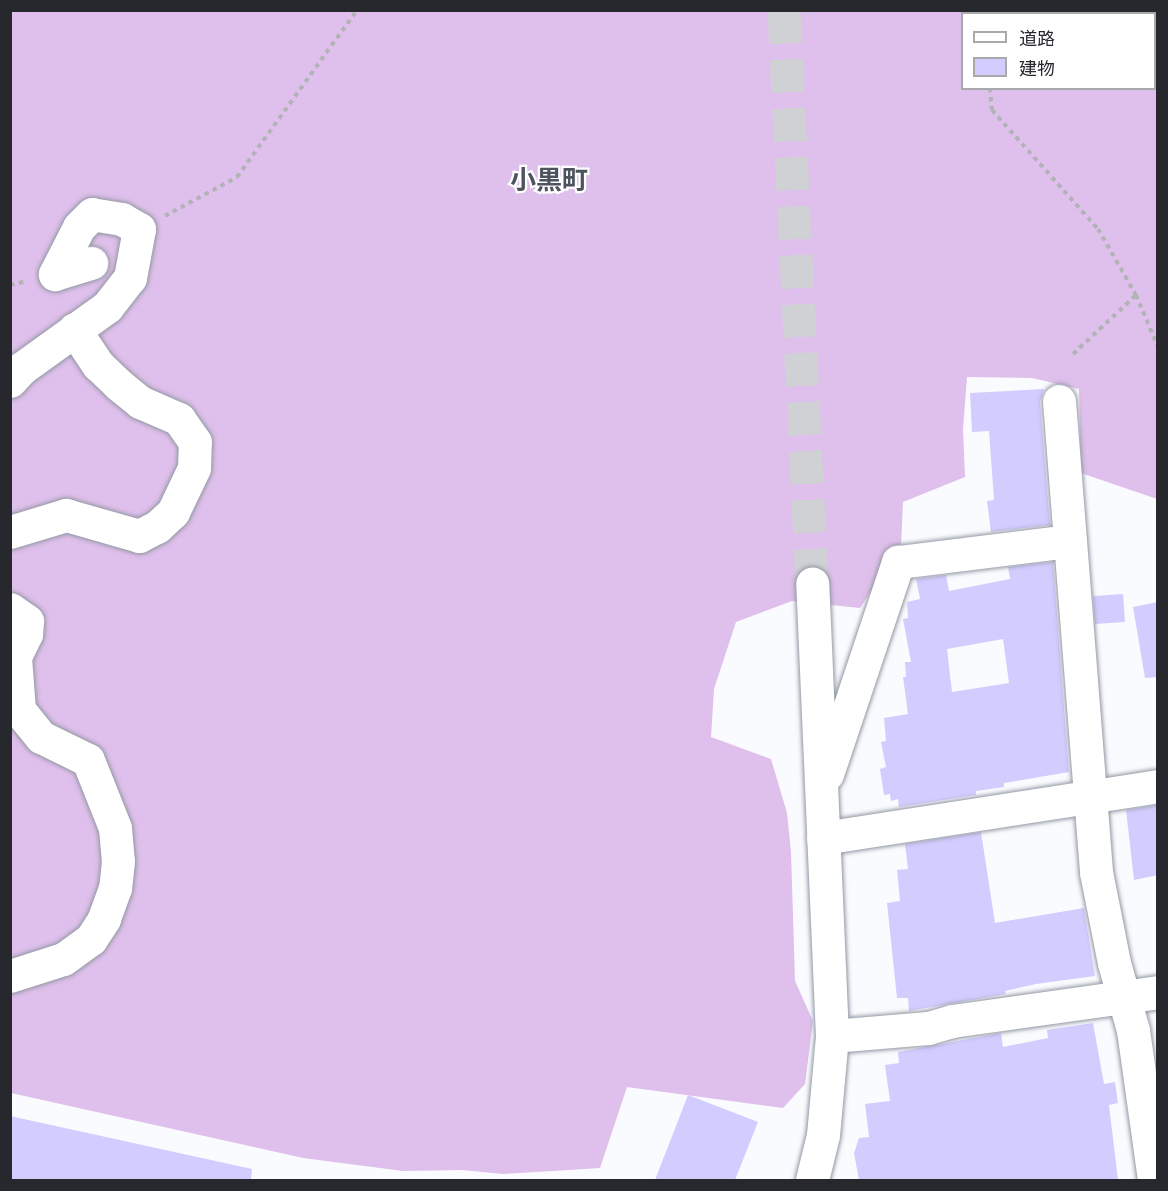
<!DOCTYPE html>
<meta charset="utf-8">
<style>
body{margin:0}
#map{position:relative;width:1168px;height:1191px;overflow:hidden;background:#fafbfe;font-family:"Sofia Sans Condensed","Noto Sans JP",sans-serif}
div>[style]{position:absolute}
.forest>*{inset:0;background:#dfbfeb}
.building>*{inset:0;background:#d2ccff;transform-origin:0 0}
.minor-tunnel>*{height:33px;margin-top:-16.5px;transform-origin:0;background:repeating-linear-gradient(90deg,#d0d1d4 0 33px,transparent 0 49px)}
.path>*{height:4px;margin-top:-2px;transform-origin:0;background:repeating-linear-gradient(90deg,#b1b3b6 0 4.5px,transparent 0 9px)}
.roads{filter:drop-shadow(0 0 2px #9298a4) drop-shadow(0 0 2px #9298a4)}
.minor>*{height:33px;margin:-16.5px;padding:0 16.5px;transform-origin:16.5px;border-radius:16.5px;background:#fff}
span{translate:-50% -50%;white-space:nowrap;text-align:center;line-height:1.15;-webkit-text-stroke:4.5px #fff;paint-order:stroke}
.quarter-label{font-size:26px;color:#4e545e;font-weight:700}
.frame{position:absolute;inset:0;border:12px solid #26282d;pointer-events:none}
.legend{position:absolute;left:961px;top:12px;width:195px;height:78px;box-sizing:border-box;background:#fff;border:2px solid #a8a9ab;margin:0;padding:8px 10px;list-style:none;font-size:18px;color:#26282d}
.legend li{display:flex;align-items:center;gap:12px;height:30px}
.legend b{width:30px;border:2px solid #a8a9ab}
</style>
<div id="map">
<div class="forest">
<i style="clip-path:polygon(evenodd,11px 11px,1157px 11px,1157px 499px,1081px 473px,1079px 389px,1032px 378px,967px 377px,963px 429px,965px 477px,903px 502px,901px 547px,860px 608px,792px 601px,736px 622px,714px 689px,711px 737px,771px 759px,787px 813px,791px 852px,795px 981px,813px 1021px,805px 1084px,783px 1108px,627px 1087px,600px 1168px,503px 1174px,462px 1170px,403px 1171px,303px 1158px,11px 1093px,11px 11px,962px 14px,1154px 14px,1154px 88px,962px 88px,962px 14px)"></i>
</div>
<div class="building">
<i style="clip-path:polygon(1044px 389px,1040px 402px,1050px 525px,991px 532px,987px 501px,994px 500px,989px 431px,972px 432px,970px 393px)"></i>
<i style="clip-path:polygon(evenodd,1053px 562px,1069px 772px,1004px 783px,1004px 787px,976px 791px,976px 795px,899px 807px,898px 799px,891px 801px,890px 794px,884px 795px,880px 769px,886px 767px,881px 742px,886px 741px,884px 718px,908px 714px,903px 677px,906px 677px,905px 662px,911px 662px,903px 619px,908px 618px,907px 602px,920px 599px,916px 579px,946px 575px,949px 591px,1010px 579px,1008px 567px,1053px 562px,1003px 639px,1009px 683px,952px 692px,947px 649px,1003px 639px)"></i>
<i style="left:1123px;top:594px;width:28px;height:30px;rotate:86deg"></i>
<i style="clip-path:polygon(1158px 602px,1158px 677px,1145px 678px,1133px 607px)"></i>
<i style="clip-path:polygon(1158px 805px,1158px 875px,1134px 880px,1126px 810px)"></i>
<i style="clip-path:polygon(981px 832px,995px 923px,1084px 908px,1095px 976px,1036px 984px,1005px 991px,1006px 994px,909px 1011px,908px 998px,897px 998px,887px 903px,900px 901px,897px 870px,908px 869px,905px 844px)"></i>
<i style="clip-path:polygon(1093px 1023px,1104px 1084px,1115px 1082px,1118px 1103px,1109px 1105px,1118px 1180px,859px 1180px,854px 1153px,859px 1138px,869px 1137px,865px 1104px,890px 1101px,885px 1065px,899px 1063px,898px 1052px,1001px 1033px,1003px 1047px,1048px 1038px,1047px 1030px)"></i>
<i style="clip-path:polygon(688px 1095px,758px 1122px,735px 1180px,655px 1180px)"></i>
<i style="clip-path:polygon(10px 1116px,252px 1169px,251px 1180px,10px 1180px)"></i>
</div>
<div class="minor-tunnel">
<i style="left:784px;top:10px;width:574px;rotate:87.2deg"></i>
</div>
<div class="path">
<i style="left:989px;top:14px;width:4px;rotate:-90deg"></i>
<i style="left:990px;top:88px;width:22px;rotate:85deg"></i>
<i style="left:992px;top:110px;width:159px;rotate:48.3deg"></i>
<i style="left:1098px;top:229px;width:76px;rotate:60.1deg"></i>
<i style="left:1136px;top:295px;width:56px;rotate:67.1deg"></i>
<i style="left:165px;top:216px;width:82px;rotate:-28.4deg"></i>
<i style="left:237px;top:177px;width:206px;rotate:-54.3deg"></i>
<i style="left:10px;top:285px;width:18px;rotate:-13deg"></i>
<i style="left:1073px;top:354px;width:86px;rotate:-43.1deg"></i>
</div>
<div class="roads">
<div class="minor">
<i style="left:55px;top:274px;width:38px;rotate:-17deg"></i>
<i style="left:10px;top:381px;width:18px;rotate:-47deg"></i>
<i style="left:22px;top:368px;width:105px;rotate:-35.7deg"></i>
<i style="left:107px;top:307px;width:37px;rotate:-52deg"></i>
<i style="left:130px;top:278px;width:50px;rotate:-79.6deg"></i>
<i style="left:139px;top:229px;width:20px;rotate:-150deg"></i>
<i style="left:122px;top:219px;width:30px;rotate:-171deg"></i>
<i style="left:92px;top:214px;width:18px;rotate:135deg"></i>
<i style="left:79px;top:227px;width:53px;rotate:117.1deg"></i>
<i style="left:1059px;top:401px;width:472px;rotate:85.5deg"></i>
<i style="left:1096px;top:872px;width:93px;rotate:78.8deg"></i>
<i style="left:1114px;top:963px;width:70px;rotate:74.2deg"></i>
<i style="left:1133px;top:1030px;width:151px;rotate:82deg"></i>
<i style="left:10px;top:532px;width:59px;rotate:-16.9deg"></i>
<i style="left:66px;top:515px;width:76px;rotate:16deg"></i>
<i style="left:139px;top:536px;width:20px;rotate:-27deg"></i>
<i style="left:157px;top:527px;width:22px;rotate:-43deg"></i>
<i style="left:173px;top:512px;width:49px;rotate:-64.5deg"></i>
<i style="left:194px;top:468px;width:26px;rotate:-88deg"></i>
<i style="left:195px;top:442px;width:28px;rotate:-125deg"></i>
<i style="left:179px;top:419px;width:43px;rotate:-156.4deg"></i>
<i style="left:140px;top:402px;width:28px;rotate:-141deg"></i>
<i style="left:118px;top:384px;width:28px;rotate:-136deg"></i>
<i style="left:98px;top:365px;width:43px;rotate:-123.7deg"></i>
<i style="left:10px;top:609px;width:21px;rotate:35deg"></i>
<i style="left:27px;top:621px;width:13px;rotate:94deg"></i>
<i style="left:26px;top:634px;width:25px;rotate:116deg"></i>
<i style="left:15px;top:657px;width:53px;rotate:85.7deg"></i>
<i style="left:19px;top:710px;width:35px;rotate:51deg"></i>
<i style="left:41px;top:737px;width:52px;rotate:26.1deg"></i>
<i style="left:88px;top:760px;width:73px;rotate:68.3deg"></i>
<i style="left:115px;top:828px;width:33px;rotate:85deg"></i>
<i style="left:118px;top:861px;width:27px;rotate:96deg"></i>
<i style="left:115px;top:888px;width:33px;rotate:110deg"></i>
<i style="left:104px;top:919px;width:24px;rotate:123deg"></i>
<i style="left:91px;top:939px;width:34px;rotate:144deg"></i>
<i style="left:63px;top:959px;width:56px;rotate:162.2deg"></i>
<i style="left:827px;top:774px;width:224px;rotate:-71.5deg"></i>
<i style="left:898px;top:562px;width:173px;rotate:-7deg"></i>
<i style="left:823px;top:838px;width:339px;rotate:-8.8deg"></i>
<i style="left:832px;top:1036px;width:96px;rotate:-4.8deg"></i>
<i style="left:928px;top:1028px;width:25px;rotate:-16deg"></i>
<i style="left:952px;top:1021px;width:208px;rotate:-8deg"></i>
<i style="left:812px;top:1180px;width:46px;rotate:-76.3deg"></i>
<i style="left:823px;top:1135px;width:99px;rotate:-84.8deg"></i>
<i style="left:832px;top:1036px;width:453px;rotate:-92.5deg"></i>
</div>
</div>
<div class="quarter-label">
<span style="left:549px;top:182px">小黒町</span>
</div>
<div class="frame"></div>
<ul class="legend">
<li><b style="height:8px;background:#fff"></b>道路</li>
<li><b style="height:16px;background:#d2ccff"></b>建物</li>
</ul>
</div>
